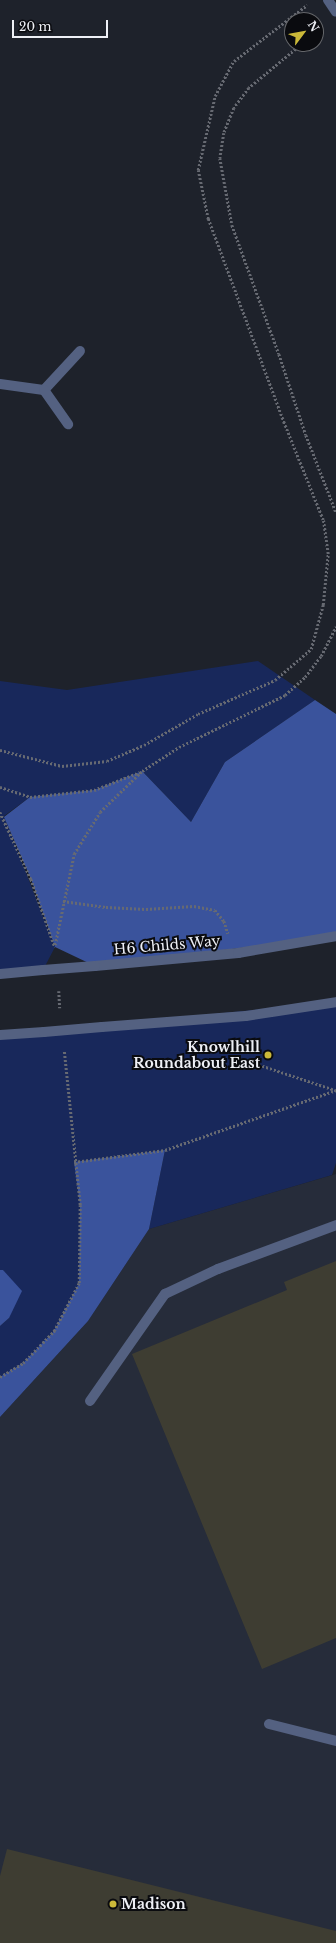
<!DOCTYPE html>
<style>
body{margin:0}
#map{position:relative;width:336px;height:1943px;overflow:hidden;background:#1e222b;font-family:"Libre Baskerville",serif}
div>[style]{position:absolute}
.built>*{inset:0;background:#262c3a}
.green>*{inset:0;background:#18285b}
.forest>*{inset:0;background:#3a539c}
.building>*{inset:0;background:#3e3d32}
.path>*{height:2.5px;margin-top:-1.25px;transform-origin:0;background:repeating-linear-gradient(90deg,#676a72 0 2px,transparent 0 4px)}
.service>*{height:10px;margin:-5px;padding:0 5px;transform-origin:5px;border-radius:5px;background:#546181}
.minor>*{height:10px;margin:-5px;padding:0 5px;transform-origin:5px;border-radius:5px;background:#546181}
.tertiary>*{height:10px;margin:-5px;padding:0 5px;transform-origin:5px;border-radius:5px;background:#546181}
.tertiary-bridge>*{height:10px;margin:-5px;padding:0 5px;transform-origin:5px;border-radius:5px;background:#546181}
.dots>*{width:11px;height:11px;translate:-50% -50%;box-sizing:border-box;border:2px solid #0a0b0f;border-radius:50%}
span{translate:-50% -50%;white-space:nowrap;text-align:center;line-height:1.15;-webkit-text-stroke:4px #0a0b0f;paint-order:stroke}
.street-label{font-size:14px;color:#eef0f6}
.poi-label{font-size:14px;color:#eef0f6;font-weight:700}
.right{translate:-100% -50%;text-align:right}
.left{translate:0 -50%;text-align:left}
.north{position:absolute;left:284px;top:12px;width:40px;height:40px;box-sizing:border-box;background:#0a0b0f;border:1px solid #65676b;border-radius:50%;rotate:58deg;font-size:11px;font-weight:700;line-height:16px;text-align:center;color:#eef0f6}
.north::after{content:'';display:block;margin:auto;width:14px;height:18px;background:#cbb939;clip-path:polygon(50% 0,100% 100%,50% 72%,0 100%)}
.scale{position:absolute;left:12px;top:20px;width:96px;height:18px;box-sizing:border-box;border:2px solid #eef0f6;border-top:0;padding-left:5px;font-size:12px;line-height:14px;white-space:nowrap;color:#eef0f6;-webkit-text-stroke:3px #0a0b0f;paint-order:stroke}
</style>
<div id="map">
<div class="built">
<i style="clip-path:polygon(336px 1174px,336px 1943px,0 1943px,0 1417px,88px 1321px,149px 1229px)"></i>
</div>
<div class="green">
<i style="clip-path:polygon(258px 661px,315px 700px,225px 762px,191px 822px,142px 771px,94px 790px,30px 797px,4px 816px,55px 947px,43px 970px,0 974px,0 681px,67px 690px)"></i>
<i style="clip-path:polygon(336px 1002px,336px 1163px,332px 1175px,149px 1229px,165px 1150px,75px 1162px,80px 1205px,79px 1283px,54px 1331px,23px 1363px,0 1377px,0 1326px,9px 1318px,3px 1270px,0 1270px,0 1035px)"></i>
</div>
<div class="forest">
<i style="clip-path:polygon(315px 700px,336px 714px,336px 936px,95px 966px,55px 947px,31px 879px,4px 817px,30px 797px,94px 790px,142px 771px,191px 822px,225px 762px)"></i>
<i style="clip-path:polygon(165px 1150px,149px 1229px,88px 1321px,0 1417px,0 1377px,23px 1363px,54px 1331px,79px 1283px,80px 1205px,74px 1162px)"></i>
<i style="clip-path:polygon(0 1270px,3px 1270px,22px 1291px,9px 1318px,0 1326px)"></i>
</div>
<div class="building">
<i style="clip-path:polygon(336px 1261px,336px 1638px,262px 1669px,132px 1354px,287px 1290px,284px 1282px)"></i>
<i style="clip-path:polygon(7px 1849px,336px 1931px,336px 1943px,0 1943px,0 1876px)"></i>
</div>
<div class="path">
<i style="left:316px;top:32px;width:7px;rotate:-34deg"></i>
<i style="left:302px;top:44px;width:69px;rotate:140.3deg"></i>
<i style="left:249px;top:88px;width:25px;rotate:127deg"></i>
<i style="left:234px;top:108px;width:27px;rotate:112deg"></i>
<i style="left:224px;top:133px;width:25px;rotate:99deg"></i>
<i style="left:220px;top:158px;width:68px;rotate:79.8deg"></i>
<i style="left:232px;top:225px;width:137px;rotate:70deg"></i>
<i style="left:279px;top:354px;width:85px;rotate:71.6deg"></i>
<i style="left:306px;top:435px;width:83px;rotate:68.7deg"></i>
<i style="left:0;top:750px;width:64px;rotate:14.5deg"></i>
<i style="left:62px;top:766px;width:45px;rotate:-6.3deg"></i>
<i style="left:107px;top:761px;width:40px;rotate:-23.4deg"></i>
<i style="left:144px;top:745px;width:62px;rotate:-29.9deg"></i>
<i style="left:198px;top:714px;width:84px;rotate:-23.8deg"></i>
<i style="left:275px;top:680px;width:48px;rotate:-40.7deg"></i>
<i style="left:311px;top:649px;width:46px;rotate:-74.7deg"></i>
<i style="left:323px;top:605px;width:51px;rotate:-84.4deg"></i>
<i style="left:328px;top:554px;width:34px;rotate:-98deg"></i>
<i style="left:323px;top:520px;width:105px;rotate:-111.9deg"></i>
<i style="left:284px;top:423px;width:218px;rotate:-110.4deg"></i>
<i style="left:208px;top:219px;width:50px;rotate:-101.5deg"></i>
<i style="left:198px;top:170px;width:76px;rotate:-77.1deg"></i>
<i style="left:215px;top:96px;width:40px;rotate:-62deg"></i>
<i style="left:234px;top:61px;width:92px;rotate:-37.5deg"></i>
<i style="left:0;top:787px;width:32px;rotate:18deg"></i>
<i style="left:30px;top:797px;width:64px;rotate:-6.2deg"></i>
<i style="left:94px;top:790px;width:49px;rotate:-21.4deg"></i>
<i style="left:0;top:812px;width:74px;rotate:65.2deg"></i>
<i style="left:31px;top:879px;width:72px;rotate:70.6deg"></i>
<i style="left:63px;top:901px;width:43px;rotate:7.9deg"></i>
<i style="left:106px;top:907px;width:40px;rotate:2.9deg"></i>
<i style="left:146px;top:909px;width:48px;rotate:-3.6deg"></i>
<i style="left:194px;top:906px;width:21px;rotate:11deg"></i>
<i style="left:215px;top:910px;width:14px;rotate:51deg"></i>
<i style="left:224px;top:921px;width:13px;rotate:72deg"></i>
<i style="left:55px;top:945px;width:93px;rotate:-78.2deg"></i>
<i style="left:74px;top:854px;width:49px;rotate:-58.2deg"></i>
<i style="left:100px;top:812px;width:59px;rotate:-44.3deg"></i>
<i style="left:142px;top:771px;width:44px;rotate:-33deg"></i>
<i style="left:179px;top:747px;width:118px;rotate:-26.1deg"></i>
<i style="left:285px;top:695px;width:27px;rotate:-42deg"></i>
<i style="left:305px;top:677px;width:26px;rotate:-53deg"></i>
<i style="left:321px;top:656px;width:33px;rotate:-63deg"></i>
<i style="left:59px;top:991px;width:17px;rotate:87deg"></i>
<i style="left:251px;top:1062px;width:89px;rotate:18.4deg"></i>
<i style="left:74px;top:1162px;width:92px;rotate:-7.5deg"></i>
<i style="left:165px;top:1150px;width:181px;rotate:-19.3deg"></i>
<i style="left:0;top:1377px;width:27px;rotate:-31deg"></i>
<i style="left:23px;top:1363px;width:45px;rotate:-45.9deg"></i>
<i style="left:54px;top:1331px;width:54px;rotate:-62.5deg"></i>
<i style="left:79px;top:1283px;width:78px;rotate:-89.3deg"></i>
<i style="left:80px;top:1205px;width:155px;rotate:-95.9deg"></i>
</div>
<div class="service">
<i style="left:90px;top:1401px;width:131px;rotate:-55deg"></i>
<i style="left:165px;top:1294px;width:59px;rotate:-25.3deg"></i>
<i style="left:218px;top:1269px;width:126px;rotate:-20.4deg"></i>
<i style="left:269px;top:1724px;width:69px;rotate:14.2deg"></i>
</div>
<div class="minor">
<i style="left:328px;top:0;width:14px;rotate:56deg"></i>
<i style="left:0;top:384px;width:44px;rotate:7.8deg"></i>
<i style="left:44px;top:390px;width:53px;rotate:-47.3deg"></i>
<i style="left:44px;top:390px;width:42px;rotate:54.8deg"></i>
</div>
<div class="tertiary">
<i style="left:95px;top:966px;width:144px;rotate:-5.2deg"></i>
<i style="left:238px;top:953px;width:99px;rotate:-9.8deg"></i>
<i style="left:0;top:974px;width:43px;rotate:-5.3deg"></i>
<i style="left:102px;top:1027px;width:144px;rotate:-4.4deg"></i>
<i style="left:246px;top:1016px;width:91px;rotate:-8.8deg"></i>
<i style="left:0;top:1035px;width:44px;rotate:-3.9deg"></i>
</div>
<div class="tertiary-bridge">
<i style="left:43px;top:970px;width:52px;rotate:-4.4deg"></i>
<i style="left:44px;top:1032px;width:58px;rotate:-4.9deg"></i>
</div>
<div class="dots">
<i style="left:268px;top:1055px;background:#cbb939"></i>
<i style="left:113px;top:1904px;background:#cbb939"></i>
</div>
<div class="street-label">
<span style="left:167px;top:945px;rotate:-5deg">H6 Childs Way</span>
</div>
<div class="poi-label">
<span class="right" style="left:260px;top:1055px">Knowlhill<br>Roundabout East</span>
<span class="left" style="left:121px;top:1904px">Madison</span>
</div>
<div class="north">N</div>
<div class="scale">20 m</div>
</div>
